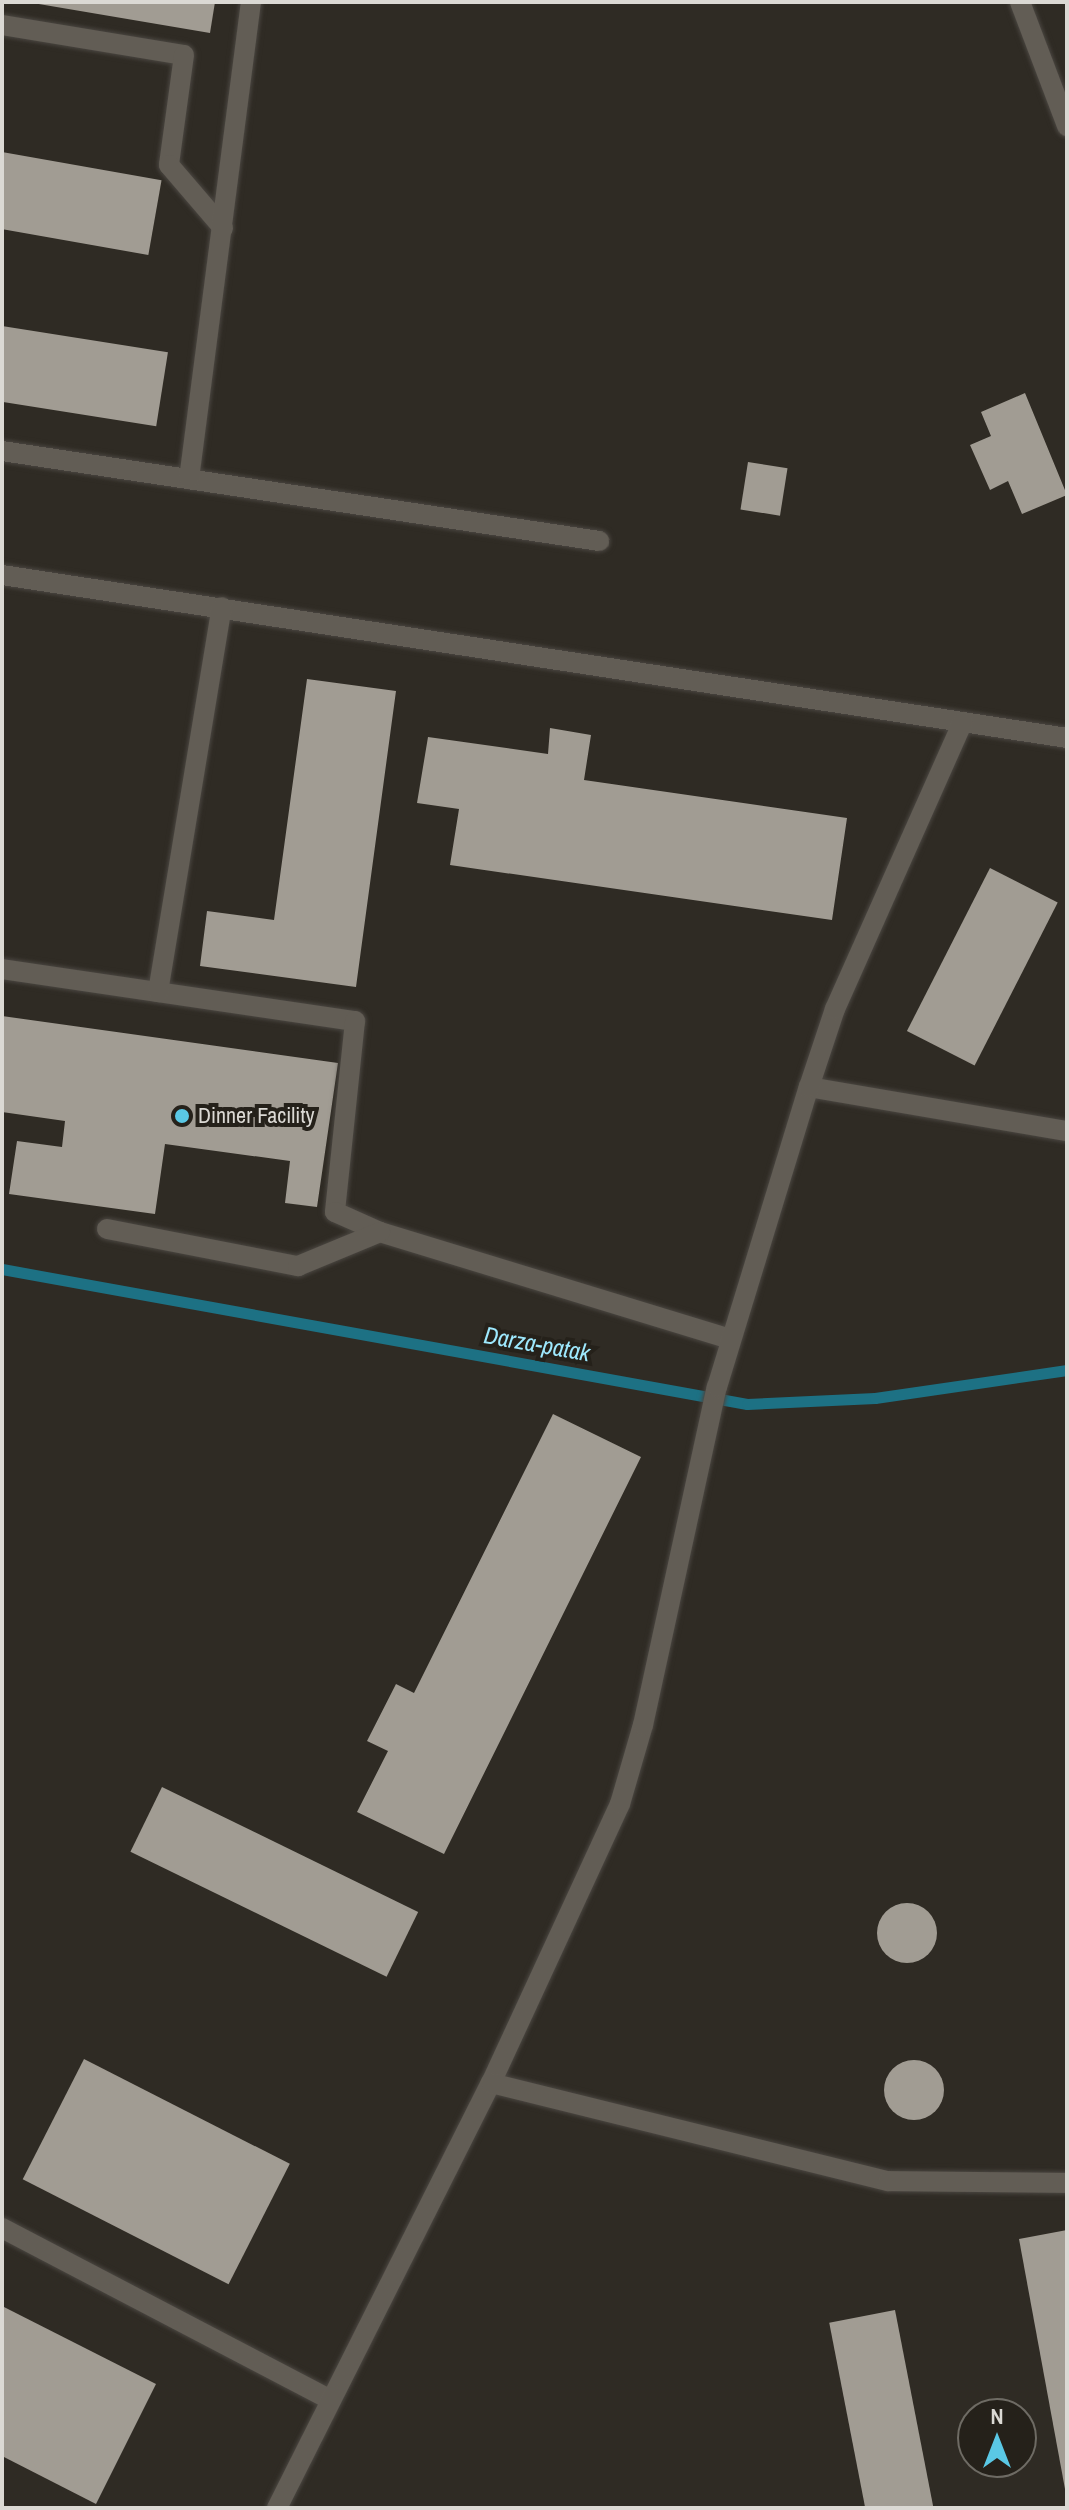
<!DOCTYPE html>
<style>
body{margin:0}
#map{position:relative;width:1069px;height:2510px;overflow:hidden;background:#2f2b24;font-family:"Archivo Narrow",sans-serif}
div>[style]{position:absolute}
.stream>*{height:11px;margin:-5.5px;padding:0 5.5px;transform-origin:5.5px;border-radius:5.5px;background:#1d7184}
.building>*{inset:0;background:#a19c93;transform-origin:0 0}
.round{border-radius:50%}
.roads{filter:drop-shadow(0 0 2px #4a4641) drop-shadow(0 0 2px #4a4641)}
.service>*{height:20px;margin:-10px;padding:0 10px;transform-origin:10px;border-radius:10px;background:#625d55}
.dots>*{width:22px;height:22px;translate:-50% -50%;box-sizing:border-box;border:4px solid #25211a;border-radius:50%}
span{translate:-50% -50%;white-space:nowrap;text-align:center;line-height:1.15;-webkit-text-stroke:8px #25211a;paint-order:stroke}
.poi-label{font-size:22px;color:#dbd9d4}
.left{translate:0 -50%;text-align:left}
.water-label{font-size:24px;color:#9ee9fe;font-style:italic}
.frame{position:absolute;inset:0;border:4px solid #dbd9d4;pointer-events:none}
.north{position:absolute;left:957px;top:2398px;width:80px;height:80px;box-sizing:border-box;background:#25211a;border:2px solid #6e6b64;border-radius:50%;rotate:0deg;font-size:22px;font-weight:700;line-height:32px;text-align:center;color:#dbd9d4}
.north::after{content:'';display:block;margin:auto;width:28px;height:36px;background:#5ac8e5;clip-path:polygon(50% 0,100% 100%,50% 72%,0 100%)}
</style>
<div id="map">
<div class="stream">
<i style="left:2px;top:1269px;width:757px;rotate:10.27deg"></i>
<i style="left:747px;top:1404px;width:128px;rotate:-2.7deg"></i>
<i style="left:875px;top:1398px;width:194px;rotate:-8.3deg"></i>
</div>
<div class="building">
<i style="clip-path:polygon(27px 2px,215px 2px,210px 33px)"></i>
<i style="left:2px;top:152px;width:162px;height:76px;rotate:10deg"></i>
<i style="left:2px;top:326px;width:168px;height:75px;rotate:9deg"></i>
<i style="clip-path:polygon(1025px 393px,1067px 495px,1022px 514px,1008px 481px,990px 490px,970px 445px,991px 436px,981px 412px)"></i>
<i style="left:748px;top:462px;width:40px;height:48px;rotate:9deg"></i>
<i style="clip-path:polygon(307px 679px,396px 691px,356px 987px,200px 966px,207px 911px,274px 920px)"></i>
<i style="clip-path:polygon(550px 728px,591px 735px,584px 780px,847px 818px,832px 920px,450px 865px,459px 809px,417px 803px,428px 737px,548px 754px)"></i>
<i style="left:990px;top:868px;width:76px;height:183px;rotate:27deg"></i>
<i style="clip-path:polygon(2px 1016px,338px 1063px,317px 1207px,285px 1203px,290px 1161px,165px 1144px,155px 1214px,9px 1194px,17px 1141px,62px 1147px,65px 1121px,2px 1112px)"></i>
<i style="clip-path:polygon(553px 1414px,641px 1457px,444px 1854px,357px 1812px,388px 1751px,367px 1741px,396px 1684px,414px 1693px)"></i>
<i style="left:162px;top:1787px;width:285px;height:72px;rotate:26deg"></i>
<i class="round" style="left:877px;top:1903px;width:60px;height:60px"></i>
<i style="left:84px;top:2059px;width:231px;height:135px;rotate:27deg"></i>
<i class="round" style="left:884px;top:2060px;width:60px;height:60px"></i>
<i style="clip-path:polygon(1067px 2230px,1067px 2489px,1065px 2489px,1019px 2239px)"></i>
<i style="clip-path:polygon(2px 2306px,156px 2384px,96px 2504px,2px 2456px)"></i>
<i style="left:895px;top:2310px;width:202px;height:67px;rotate:79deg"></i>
</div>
<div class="roads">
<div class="service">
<i style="left:1020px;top:2px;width:133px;rotate:69.2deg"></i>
<i style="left:2px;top:25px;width:184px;rotate:9.4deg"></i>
<i style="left:184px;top:55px;width:111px;rotate:97.8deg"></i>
<i style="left:169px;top:165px;width:83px;rotate:49.4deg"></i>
<i style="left:2px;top:451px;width:604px;rotate:8.57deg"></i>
<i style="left:189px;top:479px;width:481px;rotate:-82.6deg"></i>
<i style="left:2px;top:575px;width:1077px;rotate:8.7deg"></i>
<i style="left:2px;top:969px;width:357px;rotate:8.4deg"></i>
<i style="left:355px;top:1021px;width:192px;rotate:96deg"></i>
<i style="left:335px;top:1212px;width:49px;rotate:24deg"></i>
<i style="left:380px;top:1232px;width:366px;rotate:17deg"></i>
<i style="left:158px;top:992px;width:390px;rotate:-80.6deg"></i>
<i style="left:809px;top:1087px;width:262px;rotate:9.7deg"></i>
<i style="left:107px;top:1229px;width:195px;rotate:11deg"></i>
<i style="left:298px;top:1266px;width:89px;rotate:-22.5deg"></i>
<i style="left:491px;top:2083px;width:307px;rotate:-65.2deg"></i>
<i style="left:620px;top:1804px;width:82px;rotate:-73.8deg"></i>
<i style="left:643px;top:1725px;width:346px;rotate:-77.7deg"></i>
<i style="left:717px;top:1387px;width:314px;rotate:-73deg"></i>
<i style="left:809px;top:1087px;width:82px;rotate:-71.6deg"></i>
<i style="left:835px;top:1009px;width:314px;rotate:-66deg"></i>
<i style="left:2px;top:2228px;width:371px;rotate:27.6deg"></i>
<i style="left:277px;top:2508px;width:476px;rotate:-63.3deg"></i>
<i style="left:491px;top:2083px;width:409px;rotate:13.9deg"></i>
<i style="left:888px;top:2181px;width:179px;rotate:0.6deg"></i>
</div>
</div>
<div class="dots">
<i style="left:182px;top:1116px;background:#5ac8e5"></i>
</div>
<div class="poi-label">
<span class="left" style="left:198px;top:1116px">Dinner Facility</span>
</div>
<div class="water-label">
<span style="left:537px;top:1344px;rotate:10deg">Darza-patak</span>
</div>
<div class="frame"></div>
<div class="north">N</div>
</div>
